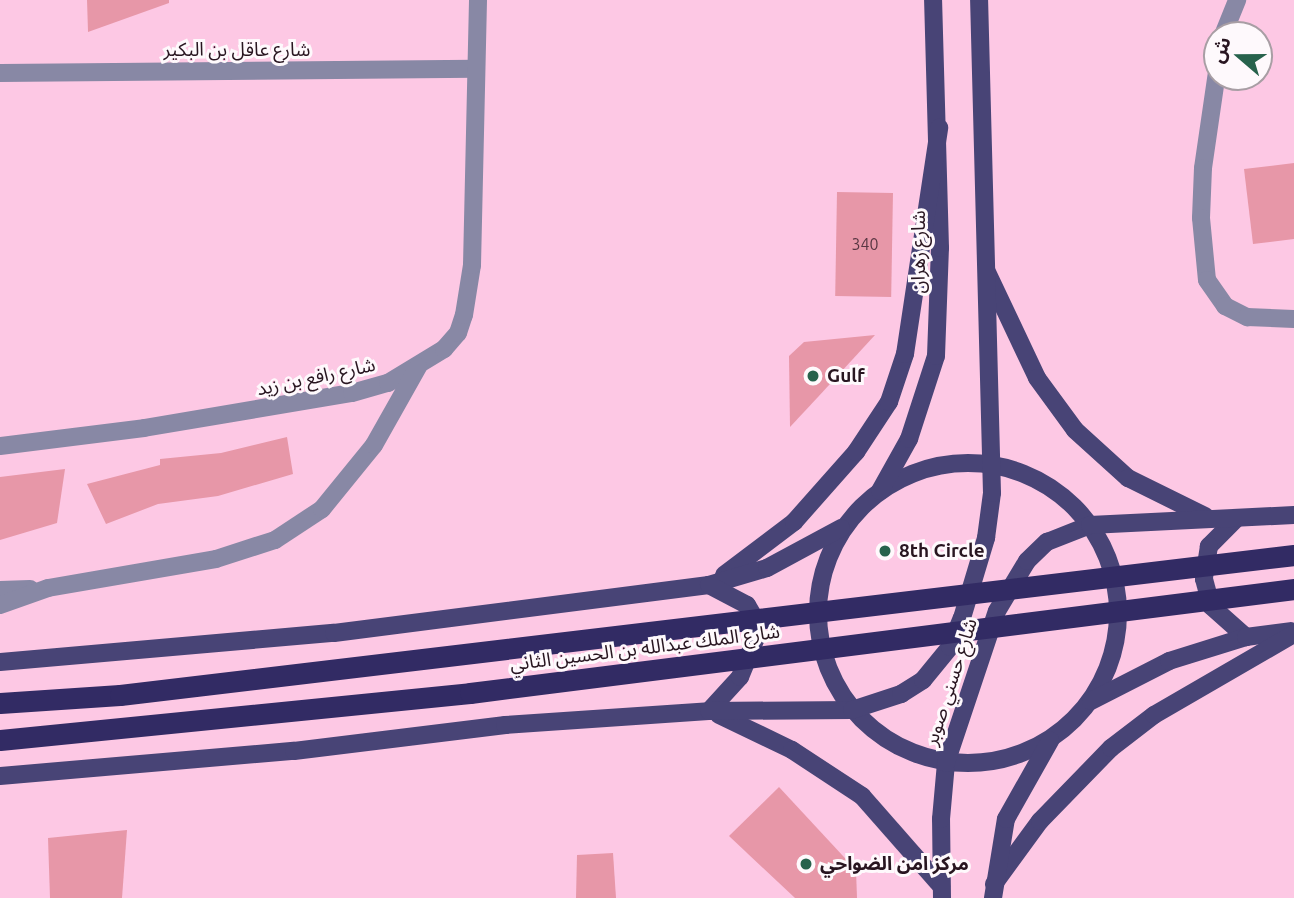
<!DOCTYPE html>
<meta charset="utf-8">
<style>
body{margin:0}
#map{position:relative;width:1294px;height:898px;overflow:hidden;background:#fdc8e4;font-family:Ubuntu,"Noto Sans Arabic",sans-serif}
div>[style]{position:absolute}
.building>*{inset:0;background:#e797a8;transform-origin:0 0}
.minor>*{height:18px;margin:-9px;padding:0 9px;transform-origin:9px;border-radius:9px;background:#8888a5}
.major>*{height:18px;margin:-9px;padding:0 9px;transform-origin:9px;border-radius:9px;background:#484476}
.major>.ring{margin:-9px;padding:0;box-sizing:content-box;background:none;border:18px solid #484476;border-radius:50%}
.highway-bridge>*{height:21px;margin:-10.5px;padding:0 10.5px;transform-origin:10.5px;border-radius:10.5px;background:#322b64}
.dots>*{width:19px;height:19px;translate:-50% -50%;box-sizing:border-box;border:4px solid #fef9fc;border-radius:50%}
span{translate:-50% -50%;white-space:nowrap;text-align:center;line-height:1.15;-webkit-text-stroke:6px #fef9fc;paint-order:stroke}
.number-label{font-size:16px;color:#583642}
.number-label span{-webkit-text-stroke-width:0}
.street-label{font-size:19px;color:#281520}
.poi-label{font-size:19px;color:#281520;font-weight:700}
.left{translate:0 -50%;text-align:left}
.north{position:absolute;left:1203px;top:21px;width:70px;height:70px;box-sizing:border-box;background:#fef9fc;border:2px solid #a89ea4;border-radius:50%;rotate:290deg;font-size:19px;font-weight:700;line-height:28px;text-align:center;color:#281520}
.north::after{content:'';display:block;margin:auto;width:24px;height:32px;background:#27624c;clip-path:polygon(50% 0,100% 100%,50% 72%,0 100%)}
</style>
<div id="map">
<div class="building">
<i style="clip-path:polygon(87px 0,169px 0,169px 3px,88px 32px)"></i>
<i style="clip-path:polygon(1294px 163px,1294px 239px,1253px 244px,1244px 169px)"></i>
<i style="left:837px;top:192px;width:56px;height:104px;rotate:1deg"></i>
<i style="clip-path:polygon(875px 335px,818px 397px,790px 427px,789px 356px,804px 342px)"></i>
<i style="clip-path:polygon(287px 437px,293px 474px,218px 496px,158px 504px,106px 524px,87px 484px,160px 465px,160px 459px,221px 453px)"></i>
<i style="clip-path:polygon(65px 469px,57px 523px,0 540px,0 477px)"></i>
<i style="clip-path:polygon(779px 787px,856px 870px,857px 898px,795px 898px,729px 836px)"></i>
<i style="clip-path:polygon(127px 830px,122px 898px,50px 898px,48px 838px)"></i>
<i style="clip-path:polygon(613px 853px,616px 898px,576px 898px,577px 855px)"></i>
</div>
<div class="minor">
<i style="left:1223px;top:35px;width:38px;rotate:-68deg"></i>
<i style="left:1217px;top:72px;width:97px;rotate:98.3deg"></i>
<i style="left:1203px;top:168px;width:50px;rotate:92.3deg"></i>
<i style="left:1201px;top:218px;width:62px;rotate:84.5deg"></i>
<i style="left:1207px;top:280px;width:32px;rotate:55deg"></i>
<i style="left:1225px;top:306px;width:25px;rotate:27deg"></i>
<i style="left:1247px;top:317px;width:47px;rotate:2.4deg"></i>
<i style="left:0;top:73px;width:475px;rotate:-0.5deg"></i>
<i style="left:0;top:446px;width:145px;rotate:-7.1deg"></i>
<i style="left:144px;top:428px;width:211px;rotate:-9.6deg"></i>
<i style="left:352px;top:393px;width:37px;rotate:-16deg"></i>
<i style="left:388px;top:383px;width:66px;rotate:-31.3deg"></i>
<i style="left:444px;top:349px;width:21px;rotate:-49deg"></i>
<i style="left:458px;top:333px;width:19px;rotate:-72deg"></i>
<i style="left:464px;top:315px;width:51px;rotate:-80.9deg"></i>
<i style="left:472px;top:265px;width:265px;rotate:-88.7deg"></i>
<i style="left:0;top:590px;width:30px;rotate:-2deg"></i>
<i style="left:0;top:605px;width:51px;rotate:-19.5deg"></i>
<i style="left:48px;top:588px;width:170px;rotate:-9.8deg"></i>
<i style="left:216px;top:559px;width:62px;rotate:-17.9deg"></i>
<i style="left:275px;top:540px;width:56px;rotate:-33.4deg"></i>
<i style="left:322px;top:509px;width:82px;rotate:-50.9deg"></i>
<i style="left:374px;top:445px;width:90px;rotate:-60.6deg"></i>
</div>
<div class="major">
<i style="left:987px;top:272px;width:117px;rotate:64.7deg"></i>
<i style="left:1037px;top:378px;width:64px;rotate:53.8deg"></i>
<i style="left:1075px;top:430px;width:72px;rotate:42.2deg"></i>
<i style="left:1128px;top:478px;width:86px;rotate:26.3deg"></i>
<i class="ring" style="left:818px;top:463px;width:282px;height:282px"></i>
<i style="left:880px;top:491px;width:60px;rotate:-60.9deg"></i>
<i style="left:909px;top:439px;width:87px;rotate:-72deg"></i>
<i style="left:936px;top:356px;width:108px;rotate:-87.9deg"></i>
<i style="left:940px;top:248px;width:248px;rotate:-91.6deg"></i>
<i style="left:1237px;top:518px;width:40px;rotate:135deg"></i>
<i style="left:1209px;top:546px;width:33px;rotate:99deg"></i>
<i style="left:1204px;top:579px;width:28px;rotate:75deg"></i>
<i style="left:1211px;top:606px;width:47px;rotate:41.5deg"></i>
<i style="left:724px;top:575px;width:88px;rotate:-37.1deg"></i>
<i style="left:794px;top:522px;width:94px;rotate:-48.5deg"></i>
<i style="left:856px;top:452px;width:60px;rotate:-56.6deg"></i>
<i style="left:889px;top:402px;width:51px;rotate:-71.6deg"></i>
<i style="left:905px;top:354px;width:229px;rotate:-81.4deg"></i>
<i style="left:0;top:662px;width:335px;rotate:-5deg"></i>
<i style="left:334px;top:633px;width:378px;rotate:-7.3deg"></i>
<i style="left:709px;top:585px;width:60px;rotate:-16.3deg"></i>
<i style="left:767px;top:568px;width:84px;rotate:-28.4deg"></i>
<i style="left:1091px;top:701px;width:88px;rotate:-27.1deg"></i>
<i style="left:1169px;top:661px;width:81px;rotate:-17.3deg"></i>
<i style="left:1246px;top:637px;width:45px;rotate:-7.6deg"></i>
<i style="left:709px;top:711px;width:46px;rotate:-47.6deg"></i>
<i style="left:740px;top:677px;width:42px;rotate:-67.7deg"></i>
<i style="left:756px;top:638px;width:21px;rotate:-95deg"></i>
<i style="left:754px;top:617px;width:14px;rotate:-120deg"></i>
<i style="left:747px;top:605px;width:43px;rotate:-152.2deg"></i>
<i style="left:719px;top:715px;width:81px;rotate:25.6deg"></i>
<i style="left:792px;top:750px;width:84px;rotate:33.3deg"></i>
<i style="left:862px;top:796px;width:120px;rotate:48.7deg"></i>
<i style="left:0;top:776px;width:295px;rotate:-4.9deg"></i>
<i style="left:294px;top:751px;width:213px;rotate:-7deg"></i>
<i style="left:505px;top:725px;width:204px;rotate:-3.9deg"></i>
<i style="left:709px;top:711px;width:143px;rotate:-0.4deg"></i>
<i style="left:852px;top:710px;width:52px;rotate:-18.1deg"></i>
<i style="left:901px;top:694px;width:26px;rotate:-32deg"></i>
<i style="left:923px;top:680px;width:43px;rotate:-50.7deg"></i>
<i style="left:950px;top:647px;width:31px;rotate:-68deg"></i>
<i style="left:962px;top:618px;width:84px;rotate:-73.3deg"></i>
<i style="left:986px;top:538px;width:45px;rotate:-82.4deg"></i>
<i style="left:992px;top:493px;width:493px;rotate:-91.5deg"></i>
<i style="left:994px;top:884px;width:78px;rotate:-53.9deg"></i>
<i style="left:1040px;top:821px;width:102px;rotate:-45.8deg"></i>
<i style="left:1111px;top:748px;width:54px;rotate:-37.5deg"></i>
<i style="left:1154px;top:715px;width:162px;rotate:-30.1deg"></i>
<i style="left:942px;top:898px;width:79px;rotate:-90.7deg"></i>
<i style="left:941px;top:819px;width:56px;rotate:-84.9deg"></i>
<i style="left:946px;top:763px;width:160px;rotate:-71.5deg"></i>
<i style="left:997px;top:611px;width:58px;rotate:-59deg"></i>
<i style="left:1027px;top:561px;width:28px;rotate:-44deg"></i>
<i style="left:1047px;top:542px;width:46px;rotate:-21.6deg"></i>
<i style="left:1090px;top:525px;width:204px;rotate:-2.8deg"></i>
<i style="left:993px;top:898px;width:80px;rotate:-80.7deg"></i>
<i style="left:1006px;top:819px;width:90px;rotate:-60.6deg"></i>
</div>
<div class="highway-bridge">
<i style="left:0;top:703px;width:120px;rotate:-3.8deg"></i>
<i style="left:120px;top:695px;width:1182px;rotate:-6.8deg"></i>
<i style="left:0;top:740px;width:472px;rotate:-5.7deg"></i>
<i style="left:470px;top:693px;width:831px;rotate:-7.19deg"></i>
</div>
<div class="dots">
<i style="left:813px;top:376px;background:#27624c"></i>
<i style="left:885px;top:551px;background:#27624c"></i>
<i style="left:806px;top:864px;background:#27624c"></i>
</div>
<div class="number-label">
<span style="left:865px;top:244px">340</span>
</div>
<div class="street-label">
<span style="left:237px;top:50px">شارع عاقل بن البكير</span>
<span style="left:919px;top:252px;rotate:-90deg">شارع زهران</span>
<span style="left:316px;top:377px;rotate:-12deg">شارع رافع بن زيد</span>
<span style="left:645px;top:648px;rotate:-7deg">شارع الملك عبدالله بن الحسين الثاني</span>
<span style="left:951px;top:682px;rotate:-72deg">شارع حسني صوبر</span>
</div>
<div class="poi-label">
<span class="left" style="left:827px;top:376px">Gulf</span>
<span class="left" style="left:899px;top:551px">8th Circle</span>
<span class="left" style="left:820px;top:864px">مركز امن الضواحي</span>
</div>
<div class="north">ش</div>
</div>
